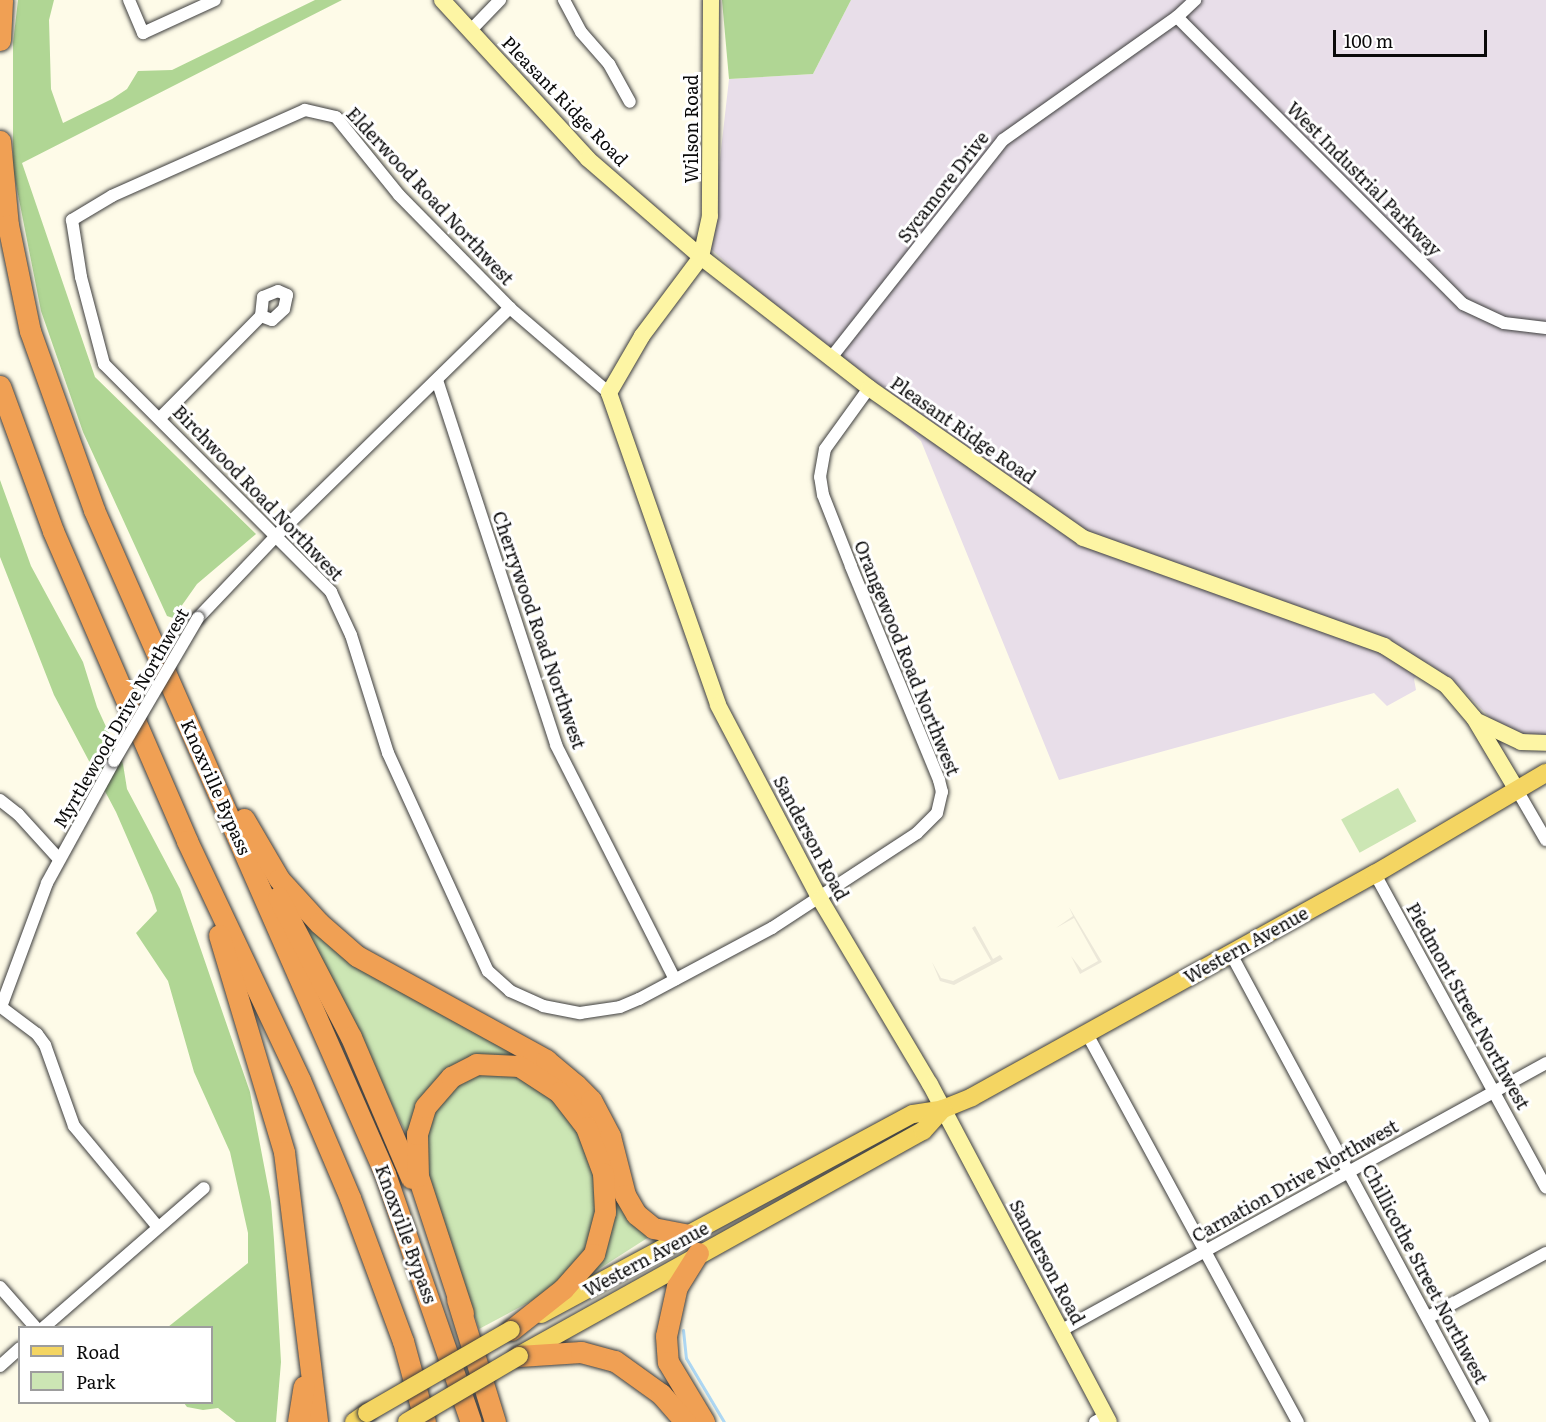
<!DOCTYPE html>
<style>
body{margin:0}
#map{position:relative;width:1546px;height:1422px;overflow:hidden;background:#fefbe8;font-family:Literata,serif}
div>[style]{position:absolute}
.industrial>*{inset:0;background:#e8dee9}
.green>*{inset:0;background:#cce6b4;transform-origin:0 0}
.forest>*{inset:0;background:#b0d694}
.plaza>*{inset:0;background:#ece8d9}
.stream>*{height:3px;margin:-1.5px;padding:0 1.5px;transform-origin:1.5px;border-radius:1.5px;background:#aed8f4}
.roads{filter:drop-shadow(0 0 2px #3d3d3d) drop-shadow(0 0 2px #3d3d3d)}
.street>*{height:12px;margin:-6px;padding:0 6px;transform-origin:6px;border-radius:6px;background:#fff}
.secondary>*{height:16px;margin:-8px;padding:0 8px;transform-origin:8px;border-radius:8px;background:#fdf5a4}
.primary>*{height:18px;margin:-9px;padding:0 9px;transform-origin:9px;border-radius:9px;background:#f4d562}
.highway>*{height:21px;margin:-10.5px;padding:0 10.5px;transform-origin:10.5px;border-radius:10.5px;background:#f0a054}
.bridges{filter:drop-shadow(0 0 2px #3d3d3d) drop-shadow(0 0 2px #3d3d3d)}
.street-bridge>*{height:12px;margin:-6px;padding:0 6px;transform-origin:6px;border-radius:6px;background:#fff}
.primary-bridge>*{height:18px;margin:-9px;padding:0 9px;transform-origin:9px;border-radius:9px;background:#f4d562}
span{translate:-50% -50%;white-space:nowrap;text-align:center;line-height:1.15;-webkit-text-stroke:6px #fff;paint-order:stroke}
.street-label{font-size:18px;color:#0a0a0a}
.legend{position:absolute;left:18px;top:1326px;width:195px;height:78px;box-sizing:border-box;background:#fff;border:2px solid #9d9d9d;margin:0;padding:8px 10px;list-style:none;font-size:18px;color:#0a0a0a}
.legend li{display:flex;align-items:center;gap:12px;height:30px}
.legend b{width:30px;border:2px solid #9d9d9d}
.scale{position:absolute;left:1333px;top:30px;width:154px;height:27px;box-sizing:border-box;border:3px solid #0a0a0a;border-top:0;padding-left:8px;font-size:18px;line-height:21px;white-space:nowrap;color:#0a0a0a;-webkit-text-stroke:4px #fff;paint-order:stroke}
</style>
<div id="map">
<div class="industrial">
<i style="clip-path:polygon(851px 0,1546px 0,1546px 739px,1530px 738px,1495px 723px,1458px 685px,1428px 663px,1414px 679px,1416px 690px,1387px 706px,1374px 693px,1059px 780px,921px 441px,710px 248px,729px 79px,813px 74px)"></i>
</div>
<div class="green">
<i style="left:1398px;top:788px;width:38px;height:65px;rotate:61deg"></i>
<i style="clip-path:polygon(292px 901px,335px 946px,378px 978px,561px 1079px,584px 1104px,601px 1134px,622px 1205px,652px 1235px,588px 1276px,604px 1247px,610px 1223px,612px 1191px,605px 1154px,573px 1097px,528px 1064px,487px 1057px,448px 1070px,423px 1097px,409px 1139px)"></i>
<i style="clip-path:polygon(513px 1073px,541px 1088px,571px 1120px,592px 1162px,597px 1203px,588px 1248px,548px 1292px,479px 1329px,423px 1158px,431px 1113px,444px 1095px,473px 1074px)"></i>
</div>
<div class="forest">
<i style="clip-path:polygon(18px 0,54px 0,49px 20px,51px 89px,63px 123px,112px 99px,127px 89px,138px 71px,172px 70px,315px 0,342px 0,22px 163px,95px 377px,256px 534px,197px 584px,173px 618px,167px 616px,83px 432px,41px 311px,13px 169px,13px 43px)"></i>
<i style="clip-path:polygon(722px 0,851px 0,813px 74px,729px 79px)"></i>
<i style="clip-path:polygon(0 480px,31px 566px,83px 662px,97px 707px,123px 764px,127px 789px,180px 889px,250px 1092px,271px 1202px,274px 1240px,281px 1362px,276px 1422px,236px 1422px,218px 1408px,203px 1410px,187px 1407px,184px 1403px,212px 1402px,212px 1328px,168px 1327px,248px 1263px,248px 1233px,230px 1152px,194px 1072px,168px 981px,136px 933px,157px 911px,152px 895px,116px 812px,54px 695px,0 557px)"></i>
</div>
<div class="plaza">
<i style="clip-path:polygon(1069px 907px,1102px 962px,1080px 974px,1071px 956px,1082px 970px,1098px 961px,1074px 918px,1056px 928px,1073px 916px)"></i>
<i style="clip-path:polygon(975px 926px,993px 959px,1000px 955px,1003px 959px,954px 985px,940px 981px,932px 962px,941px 978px,953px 981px,991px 961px,972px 928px)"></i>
</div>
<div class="stream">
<i style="left:683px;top:1330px;width:28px;rotate:84deg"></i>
<i style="left:686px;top:1358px;width:74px;rotate:59.3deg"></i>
</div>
<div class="roads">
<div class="street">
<i style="left:129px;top:0;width:36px;rotate:67deg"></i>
<i style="left:143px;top:33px;width:79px;rotate:-24.6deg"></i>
<i style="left:564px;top:0;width:36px;rotate:62deg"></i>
<i style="left:581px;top:32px;width:43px;rotate:48.8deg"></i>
<i style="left:609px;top:64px;width:43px;rotate:61.1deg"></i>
<i style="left:1177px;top:17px;width:405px;rotate:45.1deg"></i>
<i style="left:1463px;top:304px;width:45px;rotate:24.9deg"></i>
<i style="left:1504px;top:323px;width:42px;rotate:6.8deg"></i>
<i style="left:471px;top:30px;width:42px;rotate:-46deg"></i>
<i style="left:830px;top:359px;width:279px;rotate:-51.7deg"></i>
<i style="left:1003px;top:140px;width:213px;rotate:-35.3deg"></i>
<i style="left:1177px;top:17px;width:25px;rotate:-43deg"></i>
<i style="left:437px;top:380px;width:384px;rotate:71.9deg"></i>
<i style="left:556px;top:745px;width:263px;rotate:63.1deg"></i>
<i style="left:609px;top:393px;width:130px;rotate:-139.4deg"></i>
<i style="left:510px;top:308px;width:158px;rotate:-134.5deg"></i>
<i style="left:399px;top:195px;width:100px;rotate:-128.9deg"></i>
<i style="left:336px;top:117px;width:32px;rotate:-167deg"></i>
<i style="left:305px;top:110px;width:211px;rotate:156deg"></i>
<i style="left:112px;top:196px;width:47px;rotate:149deg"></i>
<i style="left:72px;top:220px;width:58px;rotate:81deg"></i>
<i style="left:81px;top:277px;width:90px;rotate:75.2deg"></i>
<i style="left:104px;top:364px;width:322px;rotate:45.1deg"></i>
<i style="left:331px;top:592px;width:47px;rotate:65.1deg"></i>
<i style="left:351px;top:635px;width:124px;rotate:72.6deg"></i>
<i style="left:388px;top:753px;width:240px;rotate:65.4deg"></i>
<i style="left:488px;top:971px;width:30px;rotate:42deg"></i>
<i style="left:510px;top:991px;width:36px;rotate:24deg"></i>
<i style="left:543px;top:1006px;width:38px;rotate:11deg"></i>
<i style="left:580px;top:1013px;width:40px;rotate:-8.5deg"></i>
<i style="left:620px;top:1007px;width:21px;rotate:-23deg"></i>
<i style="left:639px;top:999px;width:151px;rotate:-28.1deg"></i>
<i style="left:772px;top:928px;width:173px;rotate:-33.2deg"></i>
<i style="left:917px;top:833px;width:28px;rotate:-45deg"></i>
<i style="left:937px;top:813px;width:22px;rotate:-77deg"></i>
<i style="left:942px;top:792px;width:12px;rotate:-104deg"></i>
<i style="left:939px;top:780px;width:231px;rotate:-112.4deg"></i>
<i style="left:851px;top:566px;width:76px;rotate:-111.5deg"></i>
<i style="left:823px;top:495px;width:18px;rotate:-99deg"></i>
<i style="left:820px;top:477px;width:28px;rotate:-80deg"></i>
<i style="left:825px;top:449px;width:75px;rotate:-54.2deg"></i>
<i style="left:161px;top:417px;width:142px;rotate:-45.3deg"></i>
<i style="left:261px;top:316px;width:19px;rotate:-84deg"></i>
<i style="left:263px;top:297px;width:16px;rotate:-22deg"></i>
<i style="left:278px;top:291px;width:10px;rotate:24deg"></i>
<i style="left:287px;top:295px;width:14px;rotate:102deg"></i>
<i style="left:284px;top:309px;width:16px;rotate:137deg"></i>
<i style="left:272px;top:320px;width:12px;rotate:-160deg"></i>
<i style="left:198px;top:618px;width:113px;rotate:-46.4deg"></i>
<i style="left:276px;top:536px;width:327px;rotate:-44.3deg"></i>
<i style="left:1517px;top:790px;width:58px;rotate:59.9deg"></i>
<i style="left:0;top:800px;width:23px;rotate:38deg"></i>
<i style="left:18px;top:814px;width:61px;rotate:47.7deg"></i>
<i style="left:1375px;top:874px;width:357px;rotate:61.4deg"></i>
<i style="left:1231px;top:954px;width:532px;rotate:61.7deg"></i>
<i style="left:1px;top:1007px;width:45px;rotate:36.9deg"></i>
<i style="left:37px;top:1034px;width:14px;rotate:54deg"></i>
<i style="left:45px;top:1045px;width:86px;rotate:70.3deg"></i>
<i style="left:74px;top:1126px;width:130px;rotate:50.3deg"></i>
<i style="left:1px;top:1007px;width:132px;rotate:-69.6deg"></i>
<i style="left:47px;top:883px;width:139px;rotate:-61.2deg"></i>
<i style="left:1086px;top:1032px;width:444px;rotate:61.5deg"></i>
<i style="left:0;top:1287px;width:55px;rotate:48.7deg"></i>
<i style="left:1428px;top:1317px;width:134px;rotate:-28.5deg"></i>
<i style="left:43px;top:1328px;width:213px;rotate:-41deg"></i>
<i style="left:1062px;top:1330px;width:553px;rotate:-28.88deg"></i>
<i style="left:0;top:1366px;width:27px;rotate:-42deg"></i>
<i style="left:1095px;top:1422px;width:13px;rotate:-29deg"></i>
</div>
<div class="secondary">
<i style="left:442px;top:0;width:216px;rotate:47.4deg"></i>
<i style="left:588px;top:159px;width:150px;rotate:40.9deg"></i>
<i style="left:701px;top:257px;width:213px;rotate:37.9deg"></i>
<i style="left:869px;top:388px;width:261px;rotate:35deg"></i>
<i style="left:1083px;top:538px;width:320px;rotate:19.7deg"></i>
<i style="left:1384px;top:646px;width:73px;rotate:32.2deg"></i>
<i style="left:1446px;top:685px;width:43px;rotate:49.7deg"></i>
<i style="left:1474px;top:718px;width:84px;rotate:59.2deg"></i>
<i style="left:711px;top:0;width:216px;rotate:90.3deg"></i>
<i style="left:710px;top:216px;width:42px;rotate:102.4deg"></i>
<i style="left:701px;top:257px;width:99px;rotate:126.8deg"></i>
<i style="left:642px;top:336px;width:66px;rotate:120.1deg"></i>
<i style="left:609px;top:393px;width:330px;rotate:70.7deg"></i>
<i style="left:718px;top:705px;width:219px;rotate:62.3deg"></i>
<i style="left:820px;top:899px;width:215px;rotate:59.3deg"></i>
<i style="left:930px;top:1084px;width:382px;rotate:62.1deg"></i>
<i style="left:1477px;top:721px;width:49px;rotate:25.5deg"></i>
<i style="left:1521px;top:742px;width:25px;rotate:2deg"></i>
</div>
<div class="primary">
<i style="left:541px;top:1314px;width:422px;rotate:-28.3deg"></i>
<i style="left:913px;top:1114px;width:30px;rotate:-9deg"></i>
<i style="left:943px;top:1109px;width:31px;rotate:-22deg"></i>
<i style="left:972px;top:1097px;width:461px;rotate:-29deg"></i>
<i style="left:1375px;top:874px;width:199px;rotate:-30.6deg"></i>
<i style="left:520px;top:1355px;width:461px;rotate:-29.1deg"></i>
<i style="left:923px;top:1131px;width:30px;rotate:-48deg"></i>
<i style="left:354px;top:1422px;width:16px;rotate:-35deg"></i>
</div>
<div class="highway">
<i style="left:0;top:40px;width:40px;rotate:-87.1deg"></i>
<i style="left:0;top:141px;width:84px;rotate:84.6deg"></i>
<i style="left:8px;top:225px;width:108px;rotate:78.3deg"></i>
<i style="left:30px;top:331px;width:190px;rotate:70.3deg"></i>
<i style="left:94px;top:510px;width:725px;rotate:66.33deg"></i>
<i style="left:385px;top:1174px;width:262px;rotate:70.9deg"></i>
<i style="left:0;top:386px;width:154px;rotate:69.9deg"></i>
<i style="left:53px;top:531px;width:338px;rotate:66.6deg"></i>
<i style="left:187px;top:841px;width:264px;rotate:64.7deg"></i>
<i style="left:300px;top:1080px;width:128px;rotate:67deg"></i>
<i style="left:350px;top:1198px;width:153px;rotate:69.7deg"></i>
<i style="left:403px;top:1341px;width:84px;rotate:74.8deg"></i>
<i style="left:244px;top:819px;width:69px;rotate:59.7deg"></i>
<i style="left:279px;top:879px;width:59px;rotate:47.7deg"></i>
<i style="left:319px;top:923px;width:50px;rotate:41deg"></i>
<i style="left:357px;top:956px;width:216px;rotate:28.8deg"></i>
<i style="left:546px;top:1060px;width:39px;rotate:40deg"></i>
<i style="left:576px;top:1085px;width:21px;rotate:45deg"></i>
<i style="left:591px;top:1100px;width:41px;rotate:62.2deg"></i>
<i style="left:610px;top:1136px;width:61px;rotate:75.7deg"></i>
<i style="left:625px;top:1195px;width:22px;rotate:60deg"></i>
<i style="left:636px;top:1214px;width:22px;rotate:39deg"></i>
<i style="left:653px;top:1228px;width:37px;rotate:11deg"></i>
<i style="left:278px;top:897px;width:158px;rotate:62.5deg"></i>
<i style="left:351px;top:1037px;width:153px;rotate:66.9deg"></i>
<i style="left:219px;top:935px;width:227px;rotate:73.3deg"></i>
<i style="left:284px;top:1152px;width:272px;rotate:83deg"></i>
<i style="left:698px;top:1253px;width:39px;rotate:122deg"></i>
<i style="left:677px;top:1286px;width:51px;rotate:102.4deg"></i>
<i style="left:666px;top:1336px;width:26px;rotate:86deg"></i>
<i style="left:668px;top:1362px;width:70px;rotate:59deg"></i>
<i style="left:457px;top:1299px;width:129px;rotate:72.8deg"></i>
<i style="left:463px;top:1313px;width:144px;rotate:-108.2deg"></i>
<i style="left:418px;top:1176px;width:42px;rotate:-91.4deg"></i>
<i style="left:417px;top:1134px;width:28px;rotate:-73deg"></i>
<i style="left:425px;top:1107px;width:40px;rotate:-49deg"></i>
<i style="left:451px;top:1077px;width:28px;rotate:-27deg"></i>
<i style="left:476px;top:1064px;width:43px;rotate:2.7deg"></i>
<i style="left:519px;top:1066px;width:48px;rotate:33deg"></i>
<i style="left:559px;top:1092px;width:44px;rotate:52.4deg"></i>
<i style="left:586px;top:1127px;width:49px;rotate:69.7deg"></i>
<i style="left:603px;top:1173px;width:39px;rotate:87deg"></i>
<i style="left:605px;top:1212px;width:43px;rotate:104.7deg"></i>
<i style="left:594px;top:1254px;width:47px;rotate:131.5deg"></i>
<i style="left:563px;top:1289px;width:66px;rotate:141.7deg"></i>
<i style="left:519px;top:1356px;width:62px;rotate:-3.7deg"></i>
<i style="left:581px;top:1352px;width:35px;rotate:15deg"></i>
<i style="left:615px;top:1361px;width:57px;rotate:35.7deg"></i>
<i style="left:661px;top:1394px;width:37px;rotate:49deg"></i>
<i style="left:298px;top:1422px;width:36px;rotate:-81deg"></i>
</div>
</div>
<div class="bridges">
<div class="street-bridge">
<i style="left:114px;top:761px;width:166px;rotate:-59.6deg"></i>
</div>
<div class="primary-bridge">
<i style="left:367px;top:1413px;width:166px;rotate:-30deg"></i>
<i style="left:407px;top:1422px;width:130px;rotate:-30.5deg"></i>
</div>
</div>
<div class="street-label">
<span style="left:565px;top:101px;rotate:46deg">Pleasant Ridge Road</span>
<span style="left:691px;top:129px;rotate:-90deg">Wilson Road</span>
<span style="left:1364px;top:179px;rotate:45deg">West Industrial Parkway</span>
<span style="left:943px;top:187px;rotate:-52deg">Sycamore Drive</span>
<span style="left:430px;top:196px;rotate:47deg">Elderwood Road Northwest</span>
<span style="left:963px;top:430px;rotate:35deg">Pleasant Ridge Road</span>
<span style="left:258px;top:493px;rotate:46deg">Birchwood Road Northwest</span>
<span style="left:539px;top:630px;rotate:71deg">Cherrywood Road Northwest</span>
<span style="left:907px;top:658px;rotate:68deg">Orangewood Road Northwest</span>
<span style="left:121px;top:718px;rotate:-60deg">Myrtlewood Drive Northwest</span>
<span style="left:216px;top:787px;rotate:66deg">Knoxville Bypass</span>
<span style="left:811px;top:838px;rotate:62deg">Sanderson Road</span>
<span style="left:1246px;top:945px;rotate:-29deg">Western Avenue</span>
<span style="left:1468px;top:1006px;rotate:61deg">Piedmont Street Northwest</span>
<span style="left:1295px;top:1181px;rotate:-29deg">Carnation Drive Northwest</span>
<span style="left:406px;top:1234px;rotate:70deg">Knoxville Bypass</span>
<span style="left:646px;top:1259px;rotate:-28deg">Western Avenue</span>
<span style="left:1047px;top:1262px;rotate:62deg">Sanderson Road</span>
<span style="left:1425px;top:1274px;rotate:62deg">Chillicothe Street Northwest</span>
</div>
<ul class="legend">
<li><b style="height:8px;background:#f4d562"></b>Road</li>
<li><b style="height:16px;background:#cce6b4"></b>Park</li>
</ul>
<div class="scale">100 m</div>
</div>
